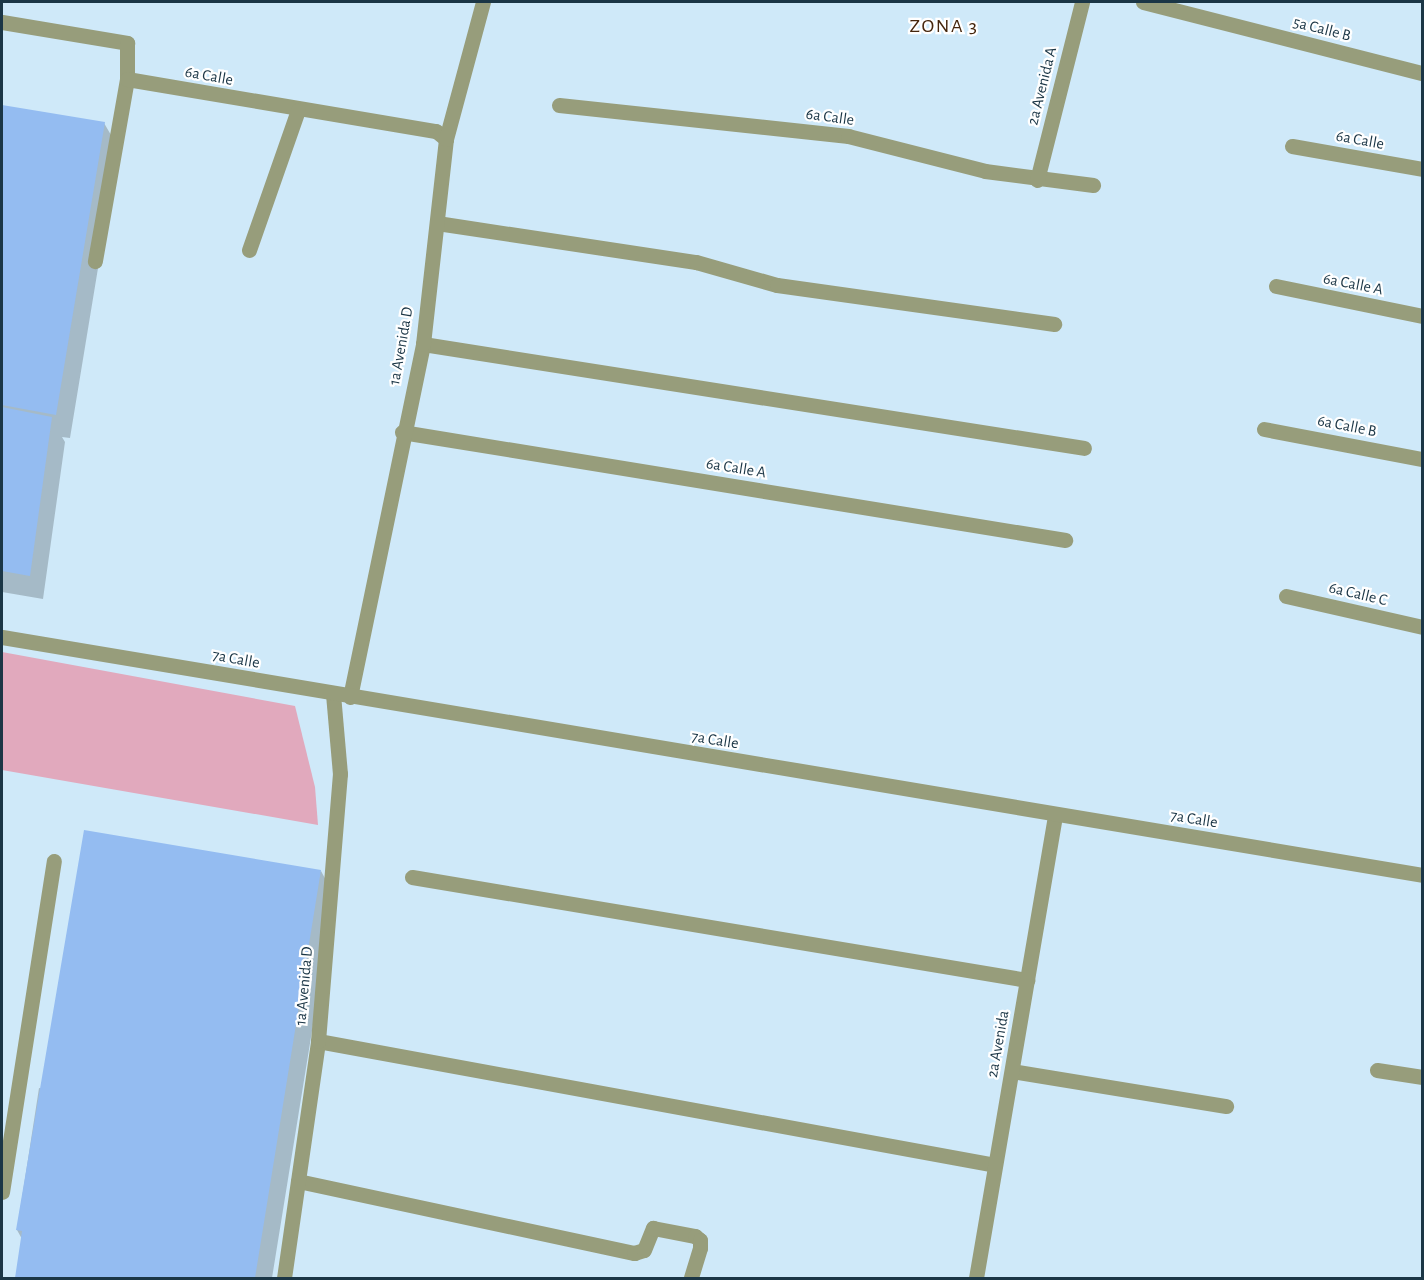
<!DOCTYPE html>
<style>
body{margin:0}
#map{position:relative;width:1424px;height:1280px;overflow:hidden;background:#cfe9f9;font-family:"Alegreya Sans",sans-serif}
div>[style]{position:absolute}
.green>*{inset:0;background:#e1a9bd}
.shadow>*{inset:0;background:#0003}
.building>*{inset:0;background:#94bcf1}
.service>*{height:15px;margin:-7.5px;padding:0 7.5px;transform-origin:7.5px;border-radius:7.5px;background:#979d7b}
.minor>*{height:15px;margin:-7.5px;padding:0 7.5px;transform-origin:7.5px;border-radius:7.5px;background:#979d7b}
.tertiary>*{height:15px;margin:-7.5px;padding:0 7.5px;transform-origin:7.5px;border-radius:7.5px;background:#979d7b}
span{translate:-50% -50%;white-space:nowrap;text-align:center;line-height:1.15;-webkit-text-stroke:4.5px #fff;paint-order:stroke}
.street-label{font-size:16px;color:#1b3646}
.quarter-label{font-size:20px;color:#45260d;letter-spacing:1.5px}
.frame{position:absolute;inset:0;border:3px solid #1b3646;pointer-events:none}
</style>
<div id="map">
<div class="green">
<i style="clip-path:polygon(2px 652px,295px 706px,315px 787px,318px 825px,2px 770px)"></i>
</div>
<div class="shadow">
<i style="clip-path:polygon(2px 106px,104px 123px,118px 147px,70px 438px,62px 437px,65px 442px,43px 599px,2px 592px)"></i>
<i style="clip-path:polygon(321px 871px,334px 895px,272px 1278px,17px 1278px,22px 1239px,17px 1230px,39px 1088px,44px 1089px)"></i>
</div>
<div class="building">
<i style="clip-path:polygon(2px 105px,105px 122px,56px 415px,2px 405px)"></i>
<i style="clip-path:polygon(2px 407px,52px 417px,30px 576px,2px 571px)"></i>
<i style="clip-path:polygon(84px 830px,321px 870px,255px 1278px,15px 1278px,22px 1231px,16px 1230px)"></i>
</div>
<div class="service">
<i style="left:2px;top:1192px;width:335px;rotate:-81.1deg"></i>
</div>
<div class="minor">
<i style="left:1143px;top:2px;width:288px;rotate:14.3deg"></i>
<i style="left:2px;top:22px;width:127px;rotate:9.5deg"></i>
<i style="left:127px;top:43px;width:36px;rotate:90deg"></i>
<i style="left:127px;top:79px;width:185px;rotate:100deg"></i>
<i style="left:127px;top:79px;width:313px;rotate:9.6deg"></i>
<i style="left:436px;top:131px;width:13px;rotate:39deg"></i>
<i style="left:559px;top:105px;width:291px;rotate:6.1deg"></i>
<i style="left:848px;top:136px;width:141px;rotate:14.3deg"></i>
<i style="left:985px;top:171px;width:109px;rotate:7.4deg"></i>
<i style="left:1292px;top:146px;width:132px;rotate:10deg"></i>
<i style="left:1037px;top:180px;width:184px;rotate:-75.8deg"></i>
<i style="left:437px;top:223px;width:262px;rotate:8.6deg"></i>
<i style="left:696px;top:262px;width:84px;rotate:15.9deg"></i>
<i style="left:777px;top:285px;width:280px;rotate:8deg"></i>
<i style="left:249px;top:250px;width:148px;rotate:-70.7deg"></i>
<i style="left:1276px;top:286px;width:149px;rotate:11.6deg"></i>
<i style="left:423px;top:344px;width:669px;rotate:8.94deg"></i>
<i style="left:1264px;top:429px;width:161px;rotate:10.8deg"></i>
<i style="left:402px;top:432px;width:672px;rotate:9.25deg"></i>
<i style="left:1286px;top:596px;width:139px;rotate:12.8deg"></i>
<i style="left:350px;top:697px;width:360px;rotate:-78.3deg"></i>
<i style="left:423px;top:344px;width:206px;rotate:-83.6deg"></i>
<i style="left:446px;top:139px;width:142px;rotate:-74.9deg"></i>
<i style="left:412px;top:877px;width:624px;rotate:9.51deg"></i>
<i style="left:318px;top:1041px;width:688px;rotate:10.38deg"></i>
<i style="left:1377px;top:1070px;width:46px;rotate:8.8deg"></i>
<i style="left:1012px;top:1071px;width:217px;rotate:9.3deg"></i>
<i style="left:298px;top:1181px;width:344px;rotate:12.1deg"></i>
<i style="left:634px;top:1253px;width:10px;rotate:-17deg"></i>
<i style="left:644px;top:1250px;width:24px;rotate:-68deg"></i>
<i style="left:653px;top:1228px;width:43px;rotate:10.8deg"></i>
<i style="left:695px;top:1236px;width:6px;rotate:39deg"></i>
<i style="left:700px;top:1240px;width:8px;rotate:90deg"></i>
<i style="left:700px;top:1248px;width:31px;rotate:107deg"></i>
<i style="left:284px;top:1278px;width:239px;rotate:-81.8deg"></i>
<i style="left:318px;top:1041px;width:268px;rotate:-85.3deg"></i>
<i style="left:340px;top:774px;width:80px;rotate:-95deg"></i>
<i style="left:976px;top:1278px;width:470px;rotate:-80.3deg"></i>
</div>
<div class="tertiary">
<i style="left:2px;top:637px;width:1440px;rotate:9.51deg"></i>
</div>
<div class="street-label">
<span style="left:1322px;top:29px;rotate:14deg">5a Calle B</span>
<span style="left:209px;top:76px;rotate:10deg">6a Calle</span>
<span style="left:1042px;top:86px;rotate:-76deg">2a Avenida A</span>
<span style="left:830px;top:117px;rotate:8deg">6a Calle</span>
<span style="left:1360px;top:140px;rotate:10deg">6a Calle</span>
<span style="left:1353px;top:284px;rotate:11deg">6a Calle A</span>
<span style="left:401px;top:346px;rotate:-80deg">1a Avenida D</span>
<span style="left:1347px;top:426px;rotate:11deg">6a Calle B</span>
<span style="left:736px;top:468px;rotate:9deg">6a Calle A</span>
<span style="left:1358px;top:594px;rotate:13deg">6a Calle C</span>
<span style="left:236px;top:659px;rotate:10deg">7a Calle</span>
<span style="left:715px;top:740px;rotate:9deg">7a Calle</span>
<span style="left:1194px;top:819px;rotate:9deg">7a Calle</span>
<span style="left:304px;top:986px;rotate:-85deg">1a Avenida D</span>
<span style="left:998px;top:1044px;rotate:-80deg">2a Avenida</span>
</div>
<div class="quarter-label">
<span style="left:944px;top:26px">ZONA 3</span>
</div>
<div class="frame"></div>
</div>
